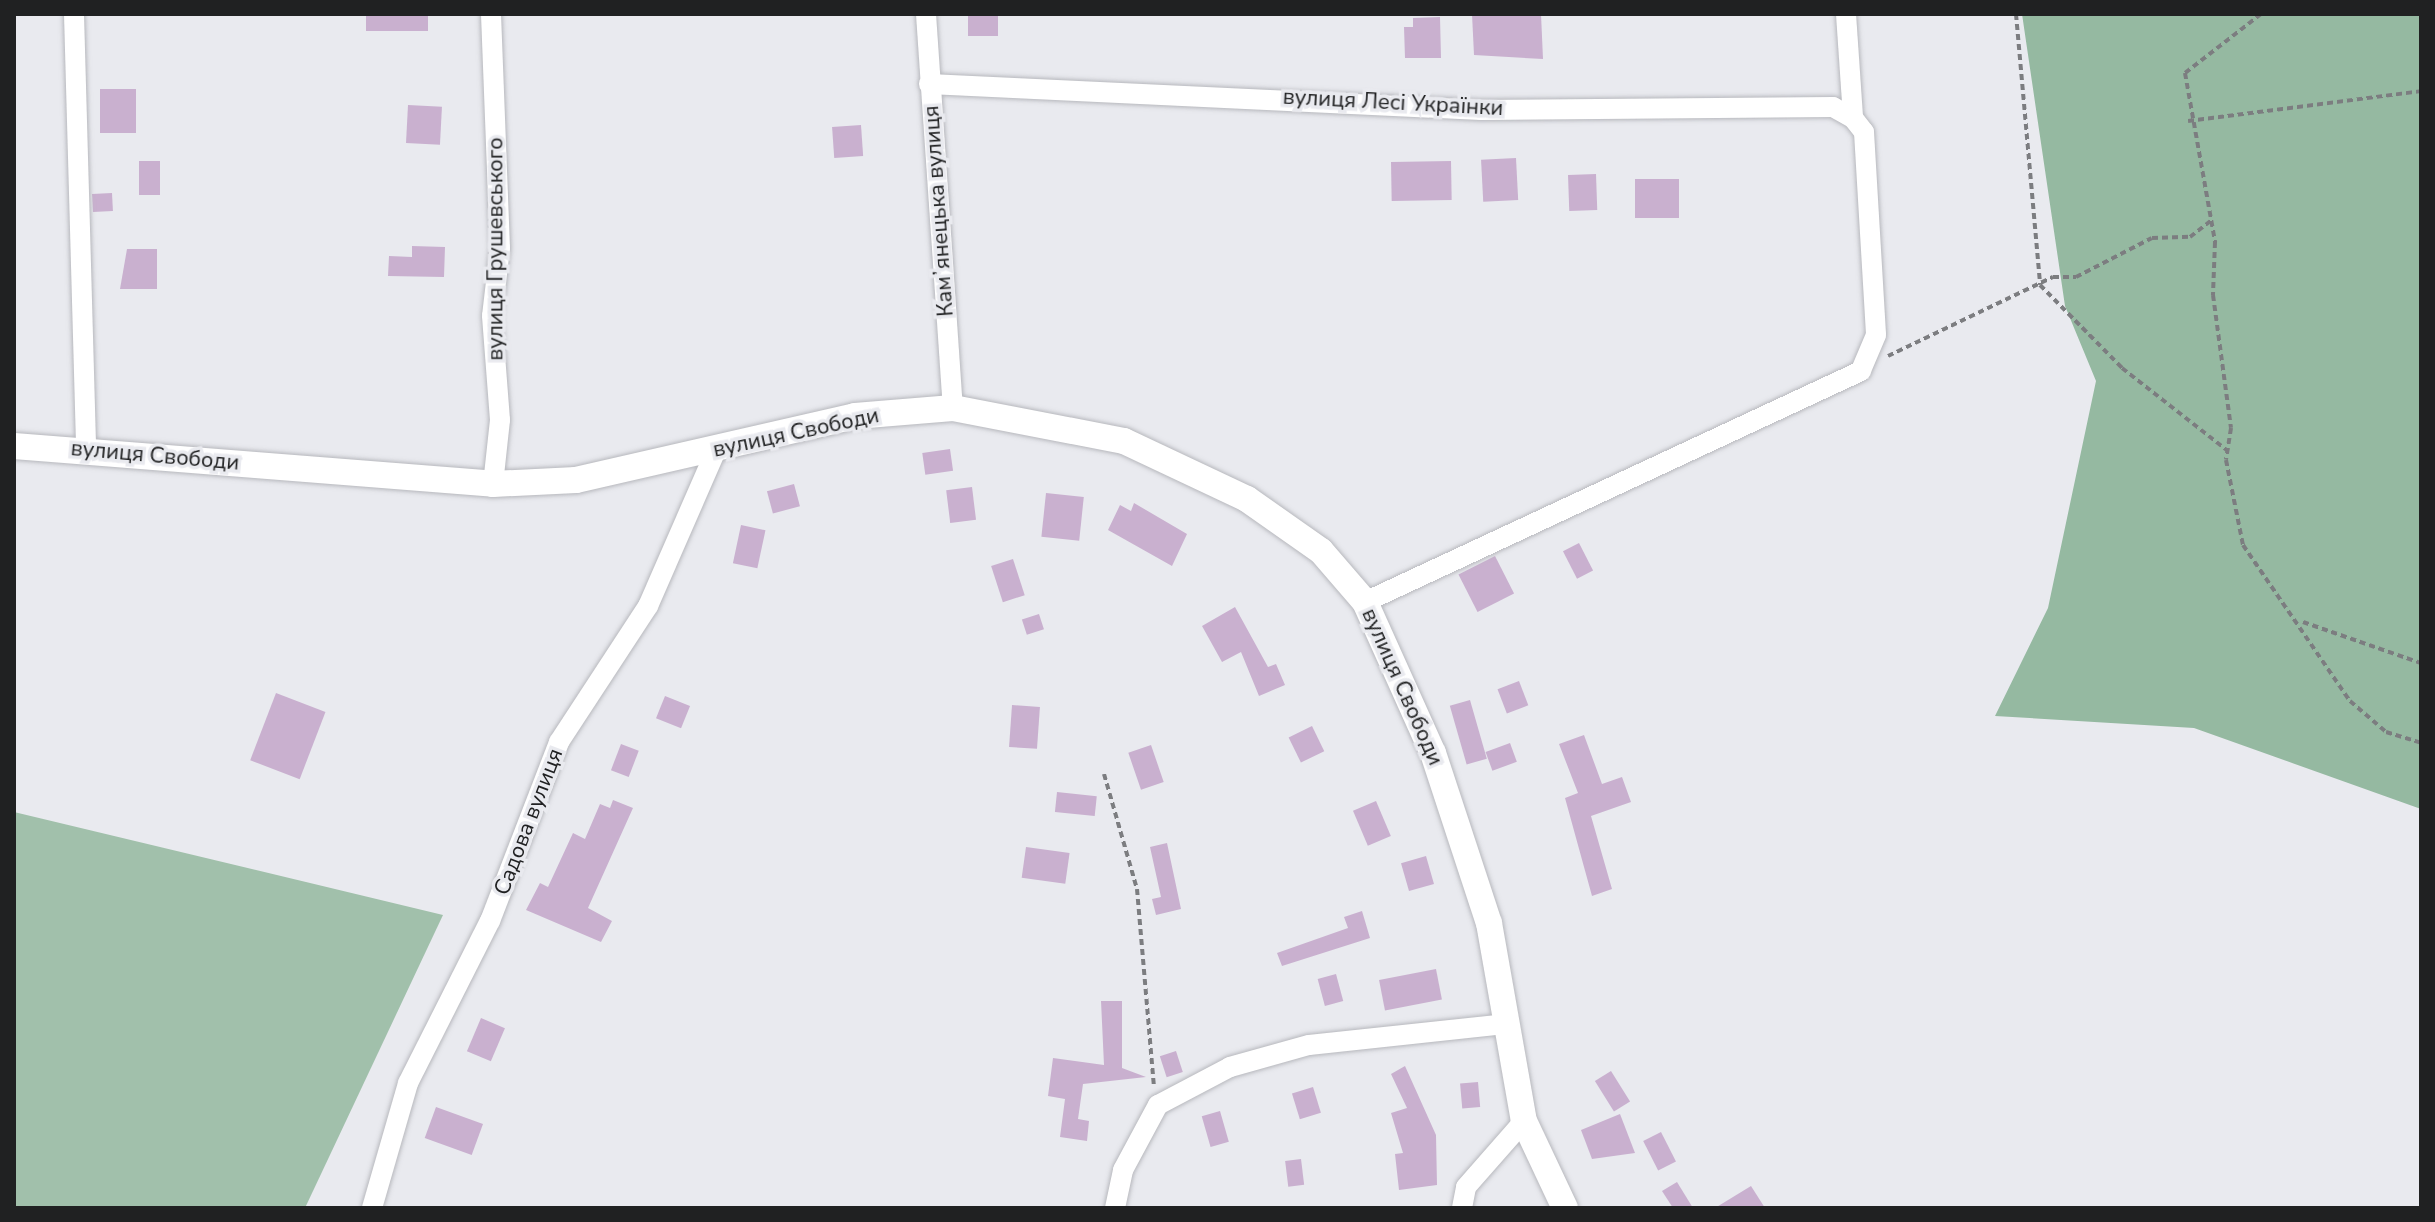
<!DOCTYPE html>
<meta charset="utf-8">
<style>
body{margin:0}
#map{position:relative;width:2435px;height:1222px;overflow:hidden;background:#e9eaef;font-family:"Nunito Sans",sans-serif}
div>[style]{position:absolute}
.green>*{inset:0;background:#a1c0ab}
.forest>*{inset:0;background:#95b9a1}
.building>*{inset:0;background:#c9b0cf;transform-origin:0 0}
.path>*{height:4px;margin-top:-2px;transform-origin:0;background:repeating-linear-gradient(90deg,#7c7d80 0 6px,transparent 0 10px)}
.roads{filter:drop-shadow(0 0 2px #b7b8bd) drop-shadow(0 0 2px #b7b8bd)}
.minor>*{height:20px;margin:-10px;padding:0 10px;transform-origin:10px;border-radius:10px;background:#fff}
.tertiary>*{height:26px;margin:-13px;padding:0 13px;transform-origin:13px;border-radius:13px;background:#fff}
span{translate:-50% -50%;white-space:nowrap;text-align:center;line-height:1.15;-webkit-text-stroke:7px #e9eaef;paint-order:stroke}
.street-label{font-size:22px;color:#202122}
.frame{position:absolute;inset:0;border:16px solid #202122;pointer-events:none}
</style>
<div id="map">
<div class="green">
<i style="clip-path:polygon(14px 812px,443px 915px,305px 1208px,14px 1208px)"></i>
</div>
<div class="forest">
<i style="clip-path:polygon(2022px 14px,2421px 14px,2421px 809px,2194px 728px,1995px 716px,2048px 608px,2096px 381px,2065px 306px)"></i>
</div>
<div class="building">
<i style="left:366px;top:14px;width:62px;height:17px"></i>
<i style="left:968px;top:14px;width:30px;height:22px"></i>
<i style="clip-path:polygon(1472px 14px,1541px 14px,1543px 59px,1474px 55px)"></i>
<i style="clip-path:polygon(1440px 17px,1441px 58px,1405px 58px,1404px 27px,1413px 27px,1413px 18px)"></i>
<i style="left:100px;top:89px;width:36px;height:44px"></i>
<i style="left:408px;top:105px;width:34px;height:38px;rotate:3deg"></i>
<i style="left:861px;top:125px;width:31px;height:29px;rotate:86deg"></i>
<i style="left:1516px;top:158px;width:42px;height:35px;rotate:87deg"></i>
<i style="left:139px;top:161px;width:21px;height:34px"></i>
<i style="left:1451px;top:161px;width:39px;height:60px;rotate:89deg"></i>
<i style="left:1596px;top:174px;width:36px;height:28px;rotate:88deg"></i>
<i style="left:1679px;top:179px;width:39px;height:44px;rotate:90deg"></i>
<i style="left:112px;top:193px;width:18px;height:20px;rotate:87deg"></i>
<i style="clip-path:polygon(412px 246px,445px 247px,444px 277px,388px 276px,389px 256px,412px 257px)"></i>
<i style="clip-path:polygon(127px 249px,157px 249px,157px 289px,120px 289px)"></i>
<i style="left:950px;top:449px;width:22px;height:28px;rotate:82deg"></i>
<i style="left:794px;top:484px;width:23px;height:28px;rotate:75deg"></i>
<i style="left:972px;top:487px;width:33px;height:26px;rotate:83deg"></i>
<i style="left:1046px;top:493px;width:38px;height:44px;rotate:6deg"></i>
<i style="clip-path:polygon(1134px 503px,1187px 534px,1172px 566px,1108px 530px,1120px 505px,1131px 511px)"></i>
<i style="left:741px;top:525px;width:25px;height:39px;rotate:12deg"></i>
<i style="left:1579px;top:543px;width:31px;height:18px;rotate:63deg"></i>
<i style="left:1495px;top:556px;width:42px;height:41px;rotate:63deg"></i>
<i style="left:1013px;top:559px;width:38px;height:23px;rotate:72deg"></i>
<i style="clip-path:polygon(1235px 607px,1268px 667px,1276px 664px,1285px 685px,1259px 696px,1241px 652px,1222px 662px,1202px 626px)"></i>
<i style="left:1039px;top:614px;width:16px;height:18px;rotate:72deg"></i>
<i style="left:1519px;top:681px;width:26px;height:23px;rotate:69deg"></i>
<i style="left:276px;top:693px;width:53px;height:72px;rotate:21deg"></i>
<i style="left:665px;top:696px;width:27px;height:24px;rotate:22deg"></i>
<i style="left:1470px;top:700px;width:61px;height:21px;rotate:74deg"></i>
<i style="left:1012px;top:705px;width:28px;height:42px;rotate:4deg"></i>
<i style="left:1312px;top:726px;width:28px;height:26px;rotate:64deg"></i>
<i style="clip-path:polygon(1584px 735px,1602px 784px,1622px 777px,1631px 802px,1591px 816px,1612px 889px,1592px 896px,1565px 798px,1578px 793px,1559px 744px)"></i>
<i style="left:1510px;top:743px;width:20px;height:26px;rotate:70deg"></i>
<i style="left:621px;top:744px;width:19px;height:28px;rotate:21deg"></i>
<i style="left:1151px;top:745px;width:39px;height:24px;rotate:71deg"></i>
<i style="left:1057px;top:792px;width:40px;height:20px;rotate:6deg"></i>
<i style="clip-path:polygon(613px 800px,633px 808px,588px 908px,612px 921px,601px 942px,526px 910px,540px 883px,548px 887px,573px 833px,585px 839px,600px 804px,610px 808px)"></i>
<i style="left:1376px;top:801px;width:38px;height:25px;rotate:67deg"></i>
<i style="clip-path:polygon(1167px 843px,1181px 909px,1156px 915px,1152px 899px,1161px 897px,1150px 847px)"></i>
<i style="left:1026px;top:847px;width:44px;height:31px;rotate:8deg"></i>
<i style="left:1426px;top:856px;width:29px;height:26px;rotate:74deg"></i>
<i style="clip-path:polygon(1362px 911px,1370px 938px,1282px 966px,1277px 953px,1348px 928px,1344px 917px)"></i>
<i style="left:1436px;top:969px;width:31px;height:58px;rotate:79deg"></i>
<i style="left:1336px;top:974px;width:28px;height:19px;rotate:75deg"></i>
<i style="clip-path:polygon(1101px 1001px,1122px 1001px,1122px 1068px,1146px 1077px,1083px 1084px,1078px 1119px,1089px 1121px,1087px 1141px,1060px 1137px,1065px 1099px,1048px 1096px,1053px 1058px,1104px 1065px)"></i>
<i style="left:481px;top:1018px;width:26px;height:36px;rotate:23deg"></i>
<i style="left:1176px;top:1051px;width:22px;height:17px;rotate:72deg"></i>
<i style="clip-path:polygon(1405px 1066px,1436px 1135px,1437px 1185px,1399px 1190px,1395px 1154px,1403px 1153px,1391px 1113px,1407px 1108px,1391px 1074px)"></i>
<i style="left:1611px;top:1071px;width:36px;height:19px;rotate:58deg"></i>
<i style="left:1478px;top:1082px;width:25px;height:18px;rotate:85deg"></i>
<i style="left:1313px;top:1087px;width:27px;height:22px;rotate:73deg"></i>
<i style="left:436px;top:1107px;width:50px;height:33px;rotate:20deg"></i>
<i style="left:1220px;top:1111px;width:32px;height:19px;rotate:74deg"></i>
<i style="clip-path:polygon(1620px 1114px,1635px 1153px,1592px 1159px,1581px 1130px)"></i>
<i style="left:1661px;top:1132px;width:33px;height:20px;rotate:63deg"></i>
<i style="left:1301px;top:1159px;width:26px;height:16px;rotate:83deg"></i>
<i style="clip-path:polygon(1677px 1182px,1693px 1208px,1673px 1208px,1662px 1191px)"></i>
<i style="clip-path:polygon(1751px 1186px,1765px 1208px,1715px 1208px)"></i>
</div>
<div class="path">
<i style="left:2016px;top:14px;width:272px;rotate:84.9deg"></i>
<i style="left:2040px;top:285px;width:117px;rotate:45.3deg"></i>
<i style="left:2122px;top:368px;width:135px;rotate:38.1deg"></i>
<i style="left:2261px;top:14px;width:96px;rotate:142.2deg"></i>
<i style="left:2185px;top:73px;width:172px;rotate:79.9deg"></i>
<i style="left:2215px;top:242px;width:53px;rotate:92.2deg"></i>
<i style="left:2213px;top:295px;width:134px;rotate:82.3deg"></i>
<i style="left:2231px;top:428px;width:32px;rotate:99deg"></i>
<i style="left:2226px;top:460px;width:87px;rotate:78.7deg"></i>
<i style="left:2243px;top:545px;width:189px;rotate:55.6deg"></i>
<i style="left:2350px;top:701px;width:48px;rotate:40.7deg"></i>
<i style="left:2386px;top:732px;width:37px;rotate:17deg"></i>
<i style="left:2188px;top:121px;width:235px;rotate:-7.3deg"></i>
<i style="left:1888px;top:356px;width:183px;rotate:-25.6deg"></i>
<i style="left:2053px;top:277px;width:23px"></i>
<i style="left:2076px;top:277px;width:85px;rotate:-27.2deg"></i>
<i style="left:2152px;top:238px;width:38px;rotate:-2deg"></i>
<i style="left:2190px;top:237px;width:28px;rotate:-38deg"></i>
<i style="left:2303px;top:622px;width:125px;rotate:19.2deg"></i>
<i style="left:1104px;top:774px;width:120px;rotate:74deg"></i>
<i style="left:1137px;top:889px;width:199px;rotate:85.1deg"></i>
</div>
<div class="roads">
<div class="minor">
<i style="left:74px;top:14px;width:436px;rotate:88.4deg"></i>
<i style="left:491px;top:14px;width:234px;rotate:87.8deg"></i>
<i style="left:500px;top:248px;width:68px;rotate:96.7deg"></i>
<i style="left:492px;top:316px;width:104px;rotate:85.6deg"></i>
<i style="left:500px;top:420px;width:64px;rotate:96.2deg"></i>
<i style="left:926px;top:14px;width:395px;rotate:86.1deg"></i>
<i style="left:1846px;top:14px;width:104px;rotate:86.1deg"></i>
<i style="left:929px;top:84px;width:553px;rotate:2.7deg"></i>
<i style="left:1481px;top:110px;width:352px;rotate:-0.5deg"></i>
<i style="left:1833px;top:107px;width:23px;rotate:29deg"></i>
<i style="left:1853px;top:118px;width:18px;rotate:52deg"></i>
<i style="left:1864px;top:132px;width:203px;rotate:86.6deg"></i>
<i style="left:1876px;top:335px;width:39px;rotate:113deg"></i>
<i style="left:1861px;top:371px;width:547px;rotate:155.03deg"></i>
<i style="left:372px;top:1208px;width:130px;rotate:-73.9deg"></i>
<i style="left:408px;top:1083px;width:182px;rotate:-63.2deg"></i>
<i style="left:490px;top:921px;width:192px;rotate:-68.9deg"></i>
<i style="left:559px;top:742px;width:163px;rotate:-56.8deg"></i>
<i style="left:648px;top:606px;width:170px;rotate:-66.4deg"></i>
<i style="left:1115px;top:1208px;width:39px;rotate:-78deg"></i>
<i style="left:1123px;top:1170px;width:74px;rotate:-61.7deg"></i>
<i style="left:1158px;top:1105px;width:81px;rotate:-27.8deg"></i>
<i style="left:1230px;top:1067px;width:82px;rotate:-15.6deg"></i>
<i style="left:1309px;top:1045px;width:199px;rotate:-6.1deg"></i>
<i style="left:1462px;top:1208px;width:21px;rotate:-79deg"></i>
<i style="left:1466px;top:1187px;width:88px;rotate:-48.7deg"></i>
</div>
<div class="tertiary">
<i style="left:14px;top:446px;width:481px;rotate:4.5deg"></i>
<i style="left:493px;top:484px;width:83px;rotate:-2.8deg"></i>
<i style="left:576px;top:480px;width:286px;rotate:-12.9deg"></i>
<i style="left:855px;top:416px;width:98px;rotate:-4.7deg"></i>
<i style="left:953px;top:408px;width:174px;rotate:10.9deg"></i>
<i style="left:1124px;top:441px;width:136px;rotate:25.2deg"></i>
<i style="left:1247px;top:499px;width:90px;rotate:35.1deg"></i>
<i style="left:1321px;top:551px;width:67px;rotate:49.2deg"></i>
<i style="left:1365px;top:602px;width:166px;rotate:65.8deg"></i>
<i style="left:1433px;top:753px;width:179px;rotate:71.8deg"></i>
<i style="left:1489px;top:923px;width:201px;rotate:80deg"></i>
<i style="left:1524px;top:1121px;width:96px;rotate:64.8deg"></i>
</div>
</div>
<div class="street-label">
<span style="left:1393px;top:103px;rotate:3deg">вулиця Лесі Українки</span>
<span style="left:939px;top:211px;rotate:-94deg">Камʼянецька вулиця</span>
<span style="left:496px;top:249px;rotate:-90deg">вулиця Грушевського</span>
<span style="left:796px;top:433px;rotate:-12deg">вулиця Свободи</span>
<span style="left:155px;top:456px;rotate:5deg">вулиця Свободи</span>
<span style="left:1402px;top:687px;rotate:66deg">вулиця Свободи</span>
<span style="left:529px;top:822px;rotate:-69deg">Садова вулиця</span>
</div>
<div class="frame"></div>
</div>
